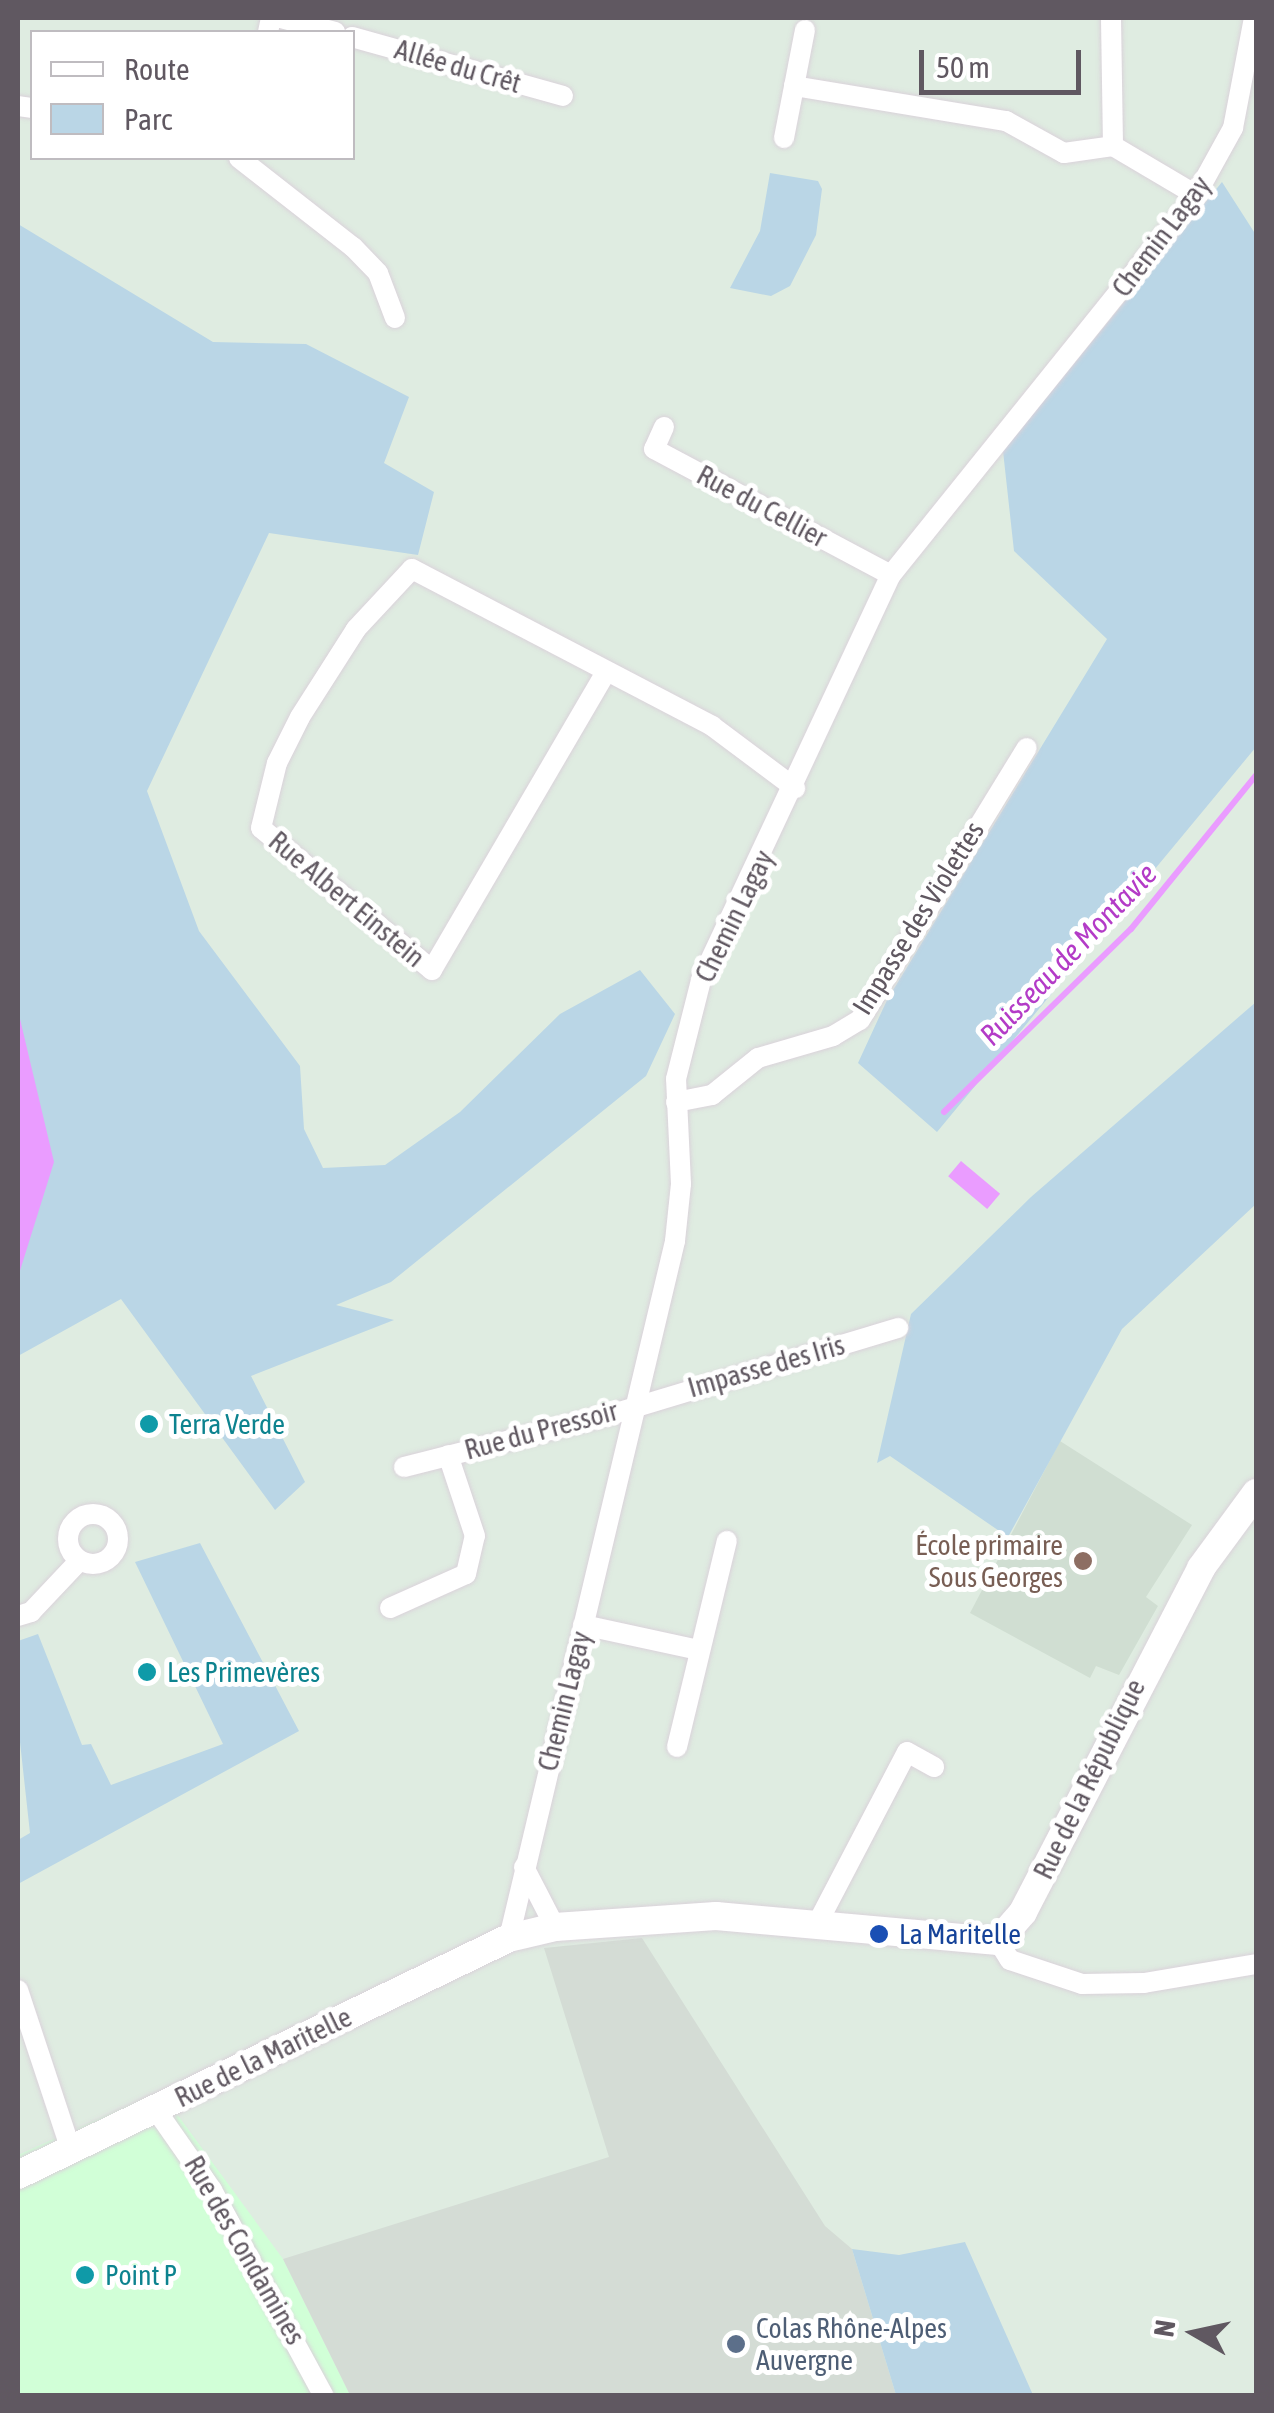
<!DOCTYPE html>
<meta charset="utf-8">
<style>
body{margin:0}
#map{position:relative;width:1274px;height:2413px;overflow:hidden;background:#dfece1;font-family:"Asap Condensed",sans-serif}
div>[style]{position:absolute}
.commercial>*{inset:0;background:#d1ffd7}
.industrial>*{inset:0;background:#d4dcd5}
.education>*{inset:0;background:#d0ded2}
.green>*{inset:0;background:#bad6e6}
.water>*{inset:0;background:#ea9cff;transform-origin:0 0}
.stream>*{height:6px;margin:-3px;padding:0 3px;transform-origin:3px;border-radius:3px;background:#ea9cff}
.roads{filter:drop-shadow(0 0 2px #dad2da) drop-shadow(0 0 2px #dad2da)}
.street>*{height:20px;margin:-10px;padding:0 10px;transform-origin:10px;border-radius:10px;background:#fff}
.street>.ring{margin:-10px;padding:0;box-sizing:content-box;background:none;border:20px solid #fff;border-radius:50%}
.secondary>*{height:28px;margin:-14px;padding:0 14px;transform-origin:14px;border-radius:14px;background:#fff}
.dots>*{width:28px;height:28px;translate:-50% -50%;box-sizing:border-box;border:5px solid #fff;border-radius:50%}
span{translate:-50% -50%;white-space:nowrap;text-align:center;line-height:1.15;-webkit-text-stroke:10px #fff;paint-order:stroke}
.street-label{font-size:28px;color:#605861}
.culture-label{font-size:28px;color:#0d838f}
.left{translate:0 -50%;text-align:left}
.education-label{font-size:28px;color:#785e54}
.right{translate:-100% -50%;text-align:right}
.transit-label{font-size:28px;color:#164399}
.service-label{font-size:28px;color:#4e5e75}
.water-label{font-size:30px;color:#b33bc7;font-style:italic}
.frame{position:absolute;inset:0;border:20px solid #605861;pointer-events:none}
.legend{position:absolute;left:30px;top:30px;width:325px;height:130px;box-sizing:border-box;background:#fff;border:2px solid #bfbcc0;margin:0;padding:12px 18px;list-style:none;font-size:30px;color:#605861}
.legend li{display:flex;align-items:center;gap:20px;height:50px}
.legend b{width:50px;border:2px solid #bfbcc0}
.north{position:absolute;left:1144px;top:2283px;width:100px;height:100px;-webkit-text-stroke:8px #fff;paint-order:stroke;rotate:279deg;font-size:28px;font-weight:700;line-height:40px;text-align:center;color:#605861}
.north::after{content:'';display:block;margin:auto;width:35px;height:45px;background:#605861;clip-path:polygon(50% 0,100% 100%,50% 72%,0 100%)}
.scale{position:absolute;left:919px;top:50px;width:162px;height:45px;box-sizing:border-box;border:5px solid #605861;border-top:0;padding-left:12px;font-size:30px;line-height:35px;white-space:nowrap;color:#605861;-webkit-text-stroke:8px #fff;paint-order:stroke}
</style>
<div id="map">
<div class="commercial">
<i style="clip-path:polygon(160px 2091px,283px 2259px,350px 2395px,18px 2395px,18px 2155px)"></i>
</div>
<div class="industrial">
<i style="clip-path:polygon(642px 1938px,825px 2226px,852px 2249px,896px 2395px,350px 2395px,283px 2259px,609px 2157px,544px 1948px)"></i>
</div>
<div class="education">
<i style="clip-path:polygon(1060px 1441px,1192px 1525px,1146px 1597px,1158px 1606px,1119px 1675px,1096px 1666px,1090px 1678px,970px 1613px)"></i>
</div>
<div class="green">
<i style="clip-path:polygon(770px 173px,818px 181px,822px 189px,816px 235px,790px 286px,771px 296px,730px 288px,760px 231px)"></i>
<i style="clip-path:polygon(1222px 182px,1256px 235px,1256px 747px,937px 1132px,858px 1063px,887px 1000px,1107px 639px,1014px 551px,1003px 451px)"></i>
<i style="clip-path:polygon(18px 224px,213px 342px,306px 344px,409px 397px,384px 463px,434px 492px,418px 555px,269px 533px,147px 791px,199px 931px,300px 1066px,304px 1129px,323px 1168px,385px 1165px,460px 1112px,560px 1014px,640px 970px,675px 1014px,646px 1076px,391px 1282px,336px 1305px,394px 1320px,251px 1376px,305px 1482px,275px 1510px,121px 1299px,18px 1356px)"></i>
<i style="clip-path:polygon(1256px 1002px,1256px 1204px,1122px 1329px,1008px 1537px,890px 1456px,877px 1463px,911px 1314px,1031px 1197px)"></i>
<i style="clip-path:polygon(200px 1543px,299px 1731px,18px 1884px,18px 1840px,30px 1833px,18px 1724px,18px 1641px,38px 1634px,82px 1745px,91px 1744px,111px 1785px,223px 1744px,135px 1562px)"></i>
<i style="clip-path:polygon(965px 2242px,1033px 2395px,896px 2395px,852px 2249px,899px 2255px)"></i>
</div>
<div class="water">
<i style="clip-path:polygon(18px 898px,20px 1019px,54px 1162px,18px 1277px)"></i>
<i style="left:961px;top:1161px;width:51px;height:20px;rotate:40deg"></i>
</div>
<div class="stream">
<i style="left:944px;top:1112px;width:262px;rotate:-44.4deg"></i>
<i style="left:1131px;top:929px;width:198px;rotate:-50.9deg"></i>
</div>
<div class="roads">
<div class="street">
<i style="left:281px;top:18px;width:56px;rotate:14.5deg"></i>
<i style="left:1111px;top:18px;width:128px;rotate:89.1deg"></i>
<i style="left:268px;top:32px;width:14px;rotate:-78deg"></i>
<i style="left:352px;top:37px;width:219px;rotate:15.6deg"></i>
<i style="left:794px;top:86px;width:215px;rotate:9.4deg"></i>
<i style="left:1006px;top:121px;width:66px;rotate:28.9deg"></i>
<i style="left:1064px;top:153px;width:49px;rotate:-8.1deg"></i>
<i style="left:1113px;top:146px;width:96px;rotate:30.6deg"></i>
<i style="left:18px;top:106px;width:14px;rotate:8deg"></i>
<i style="left:784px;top:138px;width:110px;rotate:-79deg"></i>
<i style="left:239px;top:158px;width:145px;rotate:38deg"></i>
<i style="left:353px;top:247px;width:36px;rotate:46deg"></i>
<i style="left:378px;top:273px;width:48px;rotate:69.3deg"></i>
<i style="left:664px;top:427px;width:24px;rotate:114deg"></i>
<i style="left:654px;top:449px;width:268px;rotate:28deg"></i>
<i style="left:606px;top:672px;width:345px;rotate:120.3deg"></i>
<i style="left:432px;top:970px;width:222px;rotate:-140.3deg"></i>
<i style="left:261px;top:828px;width:67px;rotate:-76.2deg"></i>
<i style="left:277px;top:763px;width:51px;rotate:-63.4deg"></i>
<i style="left:300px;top:717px;width:104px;rotate:-57.5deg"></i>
<i style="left:356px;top:629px;width:82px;rotate:-47deg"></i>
<i style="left:412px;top:569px;width:339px;rotate:27.6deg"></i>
<i style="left:712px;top:726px;width:104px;rotate:36.8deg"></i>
<i style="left:676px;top:1102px;width:37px;rotate:-11deg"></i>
<i style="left:712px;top:1095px;width:59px;rotate:-38.8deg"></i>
<i style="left:758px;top:1058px;width:78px;rotate:-16.3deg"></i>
<i style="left:833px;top:1036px;width:31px;rotate:-31deg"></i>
<i style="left:860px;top:1020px;width:319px;rotate:-58.5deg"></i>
<i style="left:404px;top:1467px;width:216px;rotate:-14.2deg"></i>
<i style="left:613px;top:1414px;width:298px;rotate:-16.8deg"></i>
<i class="ring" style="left:68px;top:1514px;width:30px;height:30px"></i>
<i style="left:390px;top:1608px;width:83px;rotate:-24.1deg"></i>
<i style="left:466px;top:1574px;width:39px;rotate:-77deg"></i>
<i style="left:475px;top:1536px;width:85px;rotate:-108.4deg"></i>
<i style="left:18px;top:1616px;width:14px;rotate:-17deg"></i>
<i style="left:31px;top:1612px;width:71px;rotate:-46.7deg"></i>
<i style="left:583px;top:1625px;width:119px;rotate:12.2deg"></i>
<i style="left:677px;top:1747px;width:212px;rotate:-76.4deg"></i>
<i style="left:524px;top:1867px;width:68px;rotate:62.7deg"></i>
<i style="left:816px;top:1926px;width:196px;rotate:-62.4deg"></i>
<i style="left:907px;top:1752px;width:31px;rotate:29deg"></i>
<i style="left:509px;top:1938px;width:716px;rotate:-76.6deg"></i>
<i style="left:675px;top:1241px;width:57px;rotate:-84deg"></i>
<i style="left:681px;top:1184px;width:105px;rotate:-92.7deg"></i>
<i style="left:676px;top:1079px;width:102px;rotate:-75.8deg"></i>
<i style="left:701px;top:980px;width:447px;rotate:-64.9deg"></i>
<i style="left:891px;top:575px;width:487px;rotate:-51.2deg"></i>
<i style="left:1196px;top:195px;width:77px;rotate:-61.1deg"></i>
<i style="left:1233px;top:128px;width:112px;rotate:-79.2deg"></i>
<i style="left:998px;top:1941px;width:22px;rotate:58deg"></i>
<i style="left:1010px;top:1960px;width:76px;rotate:18.4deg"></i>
<i style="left:1082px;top:1984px;width:62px;rotate:-0.9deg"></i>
<i style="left:1144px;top:1983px;width:114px;rotate:-9.6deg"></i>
<i style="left:18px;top:1990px;width:169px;rotate:71.7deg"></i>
<i style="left:156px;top:2110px;width:98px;rotate:55deg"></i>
<i style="left:212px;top:2190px;width:234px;rotate:61.5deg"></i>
</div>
<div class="secondary">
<i style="left:18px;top:2175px;width:545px;rotate:-25.77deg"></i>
<i style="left:509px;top:1938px;width:47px;rotate:-13.4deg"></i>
<i style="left:555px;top:1927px;width:161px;rotate:-3.9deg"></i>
<i style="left:716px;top:1916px;width:283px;rotate:5.1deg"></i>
<i style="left:998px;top:1941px;width:38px;rotate:-49deg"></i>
<i style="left:1023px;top:1912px;width:387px;rotate:-62.6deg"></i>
<i style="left:1201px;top:1568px;width:93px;rotate:-53.7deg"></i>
</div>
</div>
<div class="dots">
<i style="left:149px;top:1424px;background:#0f9aa8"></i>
<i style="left:1083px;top:1561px;background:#8d6e63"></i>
<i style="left:147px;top:1672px;background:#0f9aa8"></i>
<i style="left:879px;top:1934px;background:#1a4fb4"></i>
<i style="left:85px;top:2275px;background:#0f9aa8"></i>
<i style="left:736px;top:2344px;background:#5c6f8a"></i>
</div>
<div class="street-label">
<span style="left:458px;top:66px;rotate:16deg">Allée du Crêt</span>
<span style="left:1161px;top:236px;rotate:-53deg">Chemin Lagay</span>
<span style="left:762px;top:506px;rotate:28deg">Rue du Cellier</span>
<span style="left:347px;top:899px;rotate:40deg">Rue Albert Einstein</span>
<span style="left:734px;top:916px;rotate:-64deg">Chemin Lagay</span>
<span style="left:918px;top:918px;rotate:-58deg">Impasse des Violettes</span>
<span style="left:766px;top:1366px;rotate:-16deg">Impasse des Iris</span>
<span style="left:541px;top:1430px;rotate:-15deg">Rue du Pressoir</span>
<span style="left:564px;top:1701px;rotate:-76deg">Chemin Lagay</span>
<span style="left:1089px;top:1779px;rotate:-64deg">Rue de la République</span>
<span style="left:263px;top:2057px;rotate:-26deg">Rue de la Maritelle</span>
<span style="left:245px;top:2250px;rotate:60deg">Rue des Condamines</span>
</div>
<div class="culture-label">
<span class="left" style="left:169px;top:1424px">Terra Verde</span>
<span class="left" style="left:167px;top:1672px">Les Primevères</span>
<span class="left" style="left:105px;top:2275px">Point P</span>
</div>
<div class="education-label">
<span class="right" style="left:1063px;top:1561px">École primaire<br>Sous Georges</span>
</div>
<div class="transit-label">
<span class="left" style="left:899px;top:1934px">La Maritelle</span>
</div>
<div class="service-label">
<span class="left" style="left:756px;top:2344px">Colas Rhône-Alpes<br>Auvergne</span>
</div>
<div class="water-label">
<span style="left:1068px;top:954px;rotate:-46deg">Ruisseau de Montavie</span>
</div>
<div class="frame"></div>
<ul class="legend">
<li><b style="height:12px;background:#fff"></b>Route</li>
<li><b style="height:28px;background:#bad6e6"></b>Parc</li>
</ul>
<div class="north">N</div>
<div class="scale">50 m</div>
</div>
